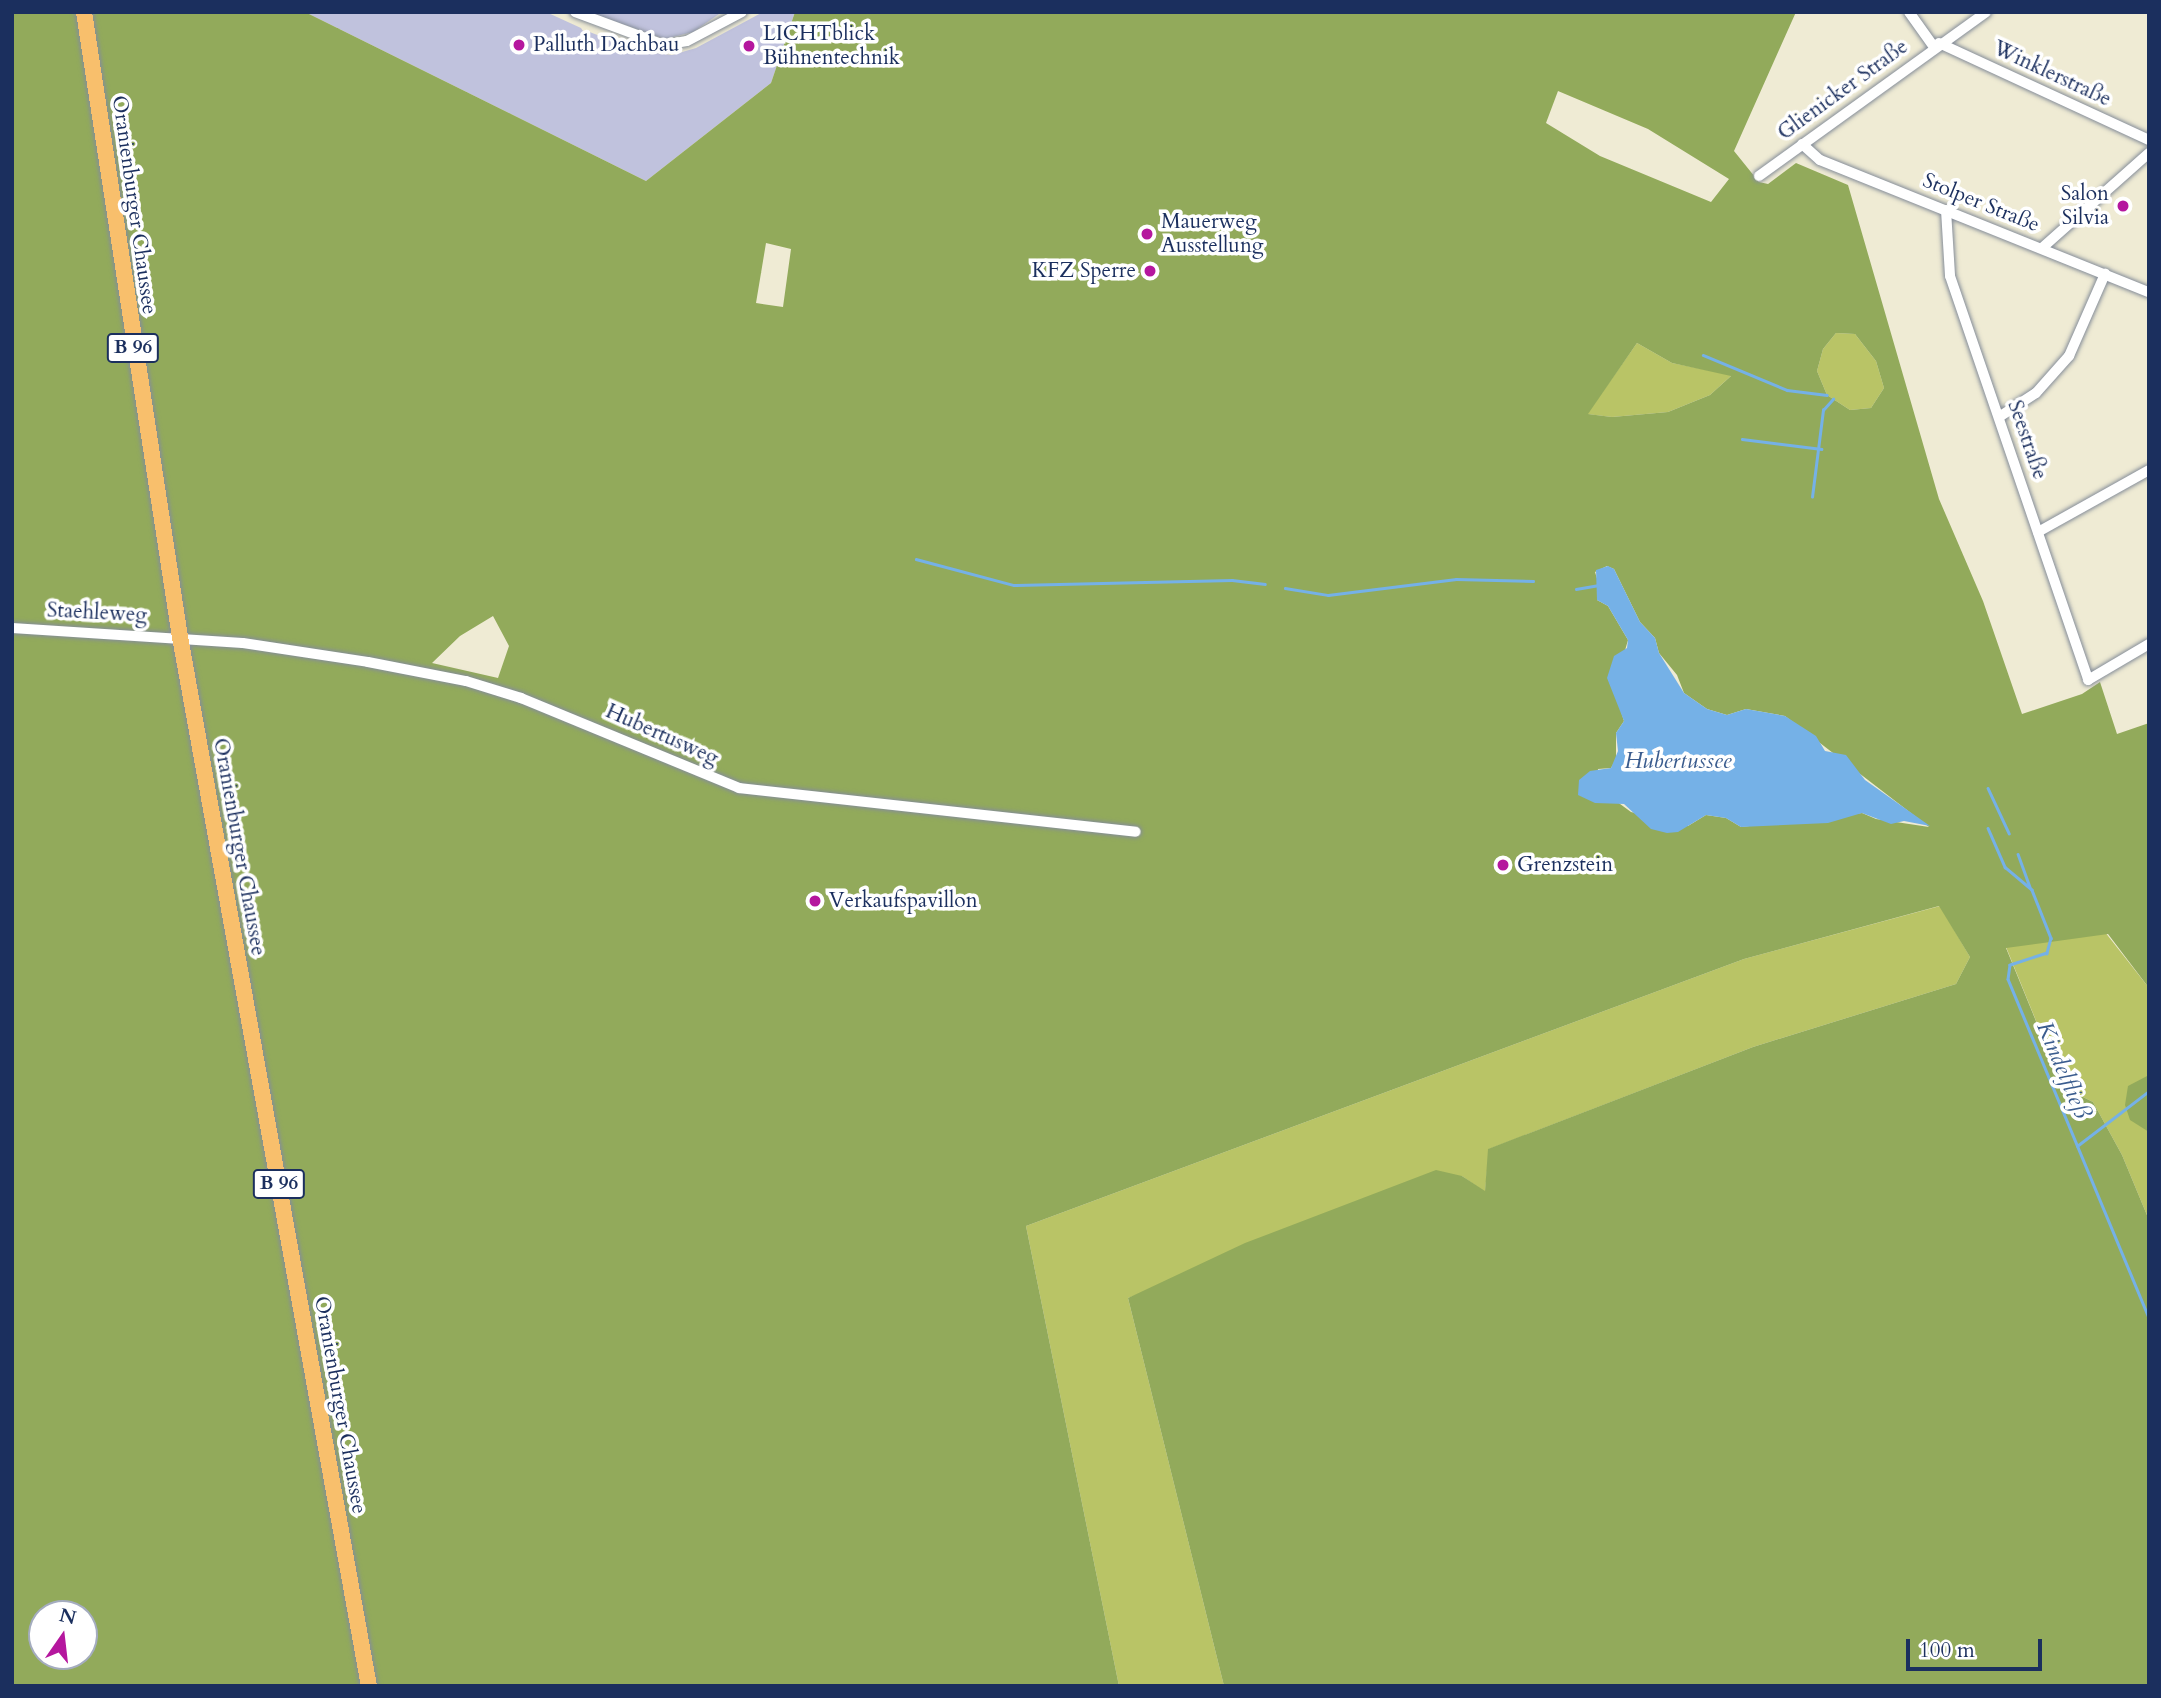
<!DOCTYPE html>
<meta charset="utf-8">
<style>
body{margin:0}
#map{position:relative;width:2161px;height:1698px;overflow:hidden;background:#efebd4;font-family:Cardo,serif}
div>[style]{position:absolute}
.industrial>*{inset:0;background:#c0c2dd}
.green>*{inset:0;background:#b9c466}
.forest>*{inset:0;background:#92aa5b}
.water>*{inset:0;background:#75b1e7}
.stream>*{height:2.5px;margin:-1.25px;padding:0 1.25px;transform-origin:1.25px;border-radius:1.25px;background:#75b1e7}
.roads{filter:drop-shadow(0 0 2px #858d99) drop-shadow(0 0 2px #858d99)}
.minor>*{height:10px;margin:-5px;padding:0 5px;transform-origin:5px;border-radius:5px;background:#fff}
.primary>*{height:16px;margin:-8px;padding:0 8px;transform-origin:8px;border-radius:8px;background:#f8bf6c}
.dots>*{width:19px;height:19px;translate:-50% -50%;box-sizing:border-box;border:4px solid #fff;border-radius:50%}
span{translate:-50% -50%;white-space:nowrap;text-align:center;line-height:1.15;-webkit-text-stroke:7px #fff;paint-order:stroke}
.shield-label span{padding:2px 5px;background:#fff;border:2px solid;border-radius:5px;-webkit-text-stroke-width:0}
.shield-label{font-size:19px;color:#1b2f5e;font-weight:700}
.poi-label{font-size:21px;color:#1b2f5e}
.left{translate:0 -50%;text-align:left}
.right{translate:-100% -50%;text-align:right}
.street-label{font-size:21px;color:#1b2f5e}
.water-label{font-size:23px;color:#3a5c8e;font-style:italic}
.frame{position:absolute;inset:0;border:14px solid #1b2f5e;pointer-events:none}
.north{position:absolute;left:28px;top:1600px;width:70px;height:70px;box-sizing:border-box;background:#fff;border:2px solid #a4acbf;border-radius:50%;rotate:14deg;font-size:19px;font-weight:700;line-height:28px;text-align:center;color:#1b2f5e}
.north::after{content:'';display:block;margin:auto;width:24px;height:32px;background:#b5179e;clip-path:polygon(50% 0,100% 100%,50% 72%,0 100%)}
.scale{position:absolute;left:1906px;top:1639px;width:136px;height:32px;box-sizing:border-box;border:4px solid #1b2f5e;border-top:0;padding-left:9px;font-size:21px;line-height:24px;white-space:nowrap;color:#1b2f5e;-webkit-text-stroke:5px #fff;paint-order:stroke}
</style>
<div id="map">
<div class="industrial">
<i style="clip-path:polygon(305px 12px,546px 12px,581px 28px,585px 34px,587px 31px,639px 51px,672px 55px,696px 48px,763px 12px,795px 12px,771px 83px,646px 181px)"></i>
<i style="clip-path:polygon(589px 12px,722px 12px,693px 32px,665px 39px)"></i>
</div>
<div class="green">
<i style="clip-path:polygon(1836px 333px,1855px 334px,1876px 361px,1884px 388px,1871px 408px,1850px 410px,1827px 395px,1817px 371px,1823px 349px)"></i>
<i style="clip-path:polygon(1637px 343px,1672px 363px,1732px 375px,1710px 395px,1668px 412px,1612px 417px,1587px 414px)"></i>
<i style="clip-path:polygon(2053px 866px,2149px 988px,2149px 1220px,2122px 1155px,2093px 1102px,2063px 1087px,2006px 947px,2018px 945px)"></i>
<i style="clip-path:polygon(1940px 906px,1970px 957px,1956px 984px,1753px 1047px,1489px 1149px,1485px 1192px,1462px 1176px,1128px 1298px,1224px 1686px,1119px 1686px,1026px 1226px,1744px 959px)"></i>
</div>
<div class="forest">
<i style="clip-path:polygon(evenodd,12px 12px,305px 12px,646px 181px,771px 83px,795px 12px,1796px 12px,1734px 151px,1759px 182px,1768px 184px,1796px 163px,1848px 185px,1939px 499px,1983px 601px,2022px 714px,2082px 694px,2100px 682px,2117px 734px,2149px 723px,2149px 988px,2108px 934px,2006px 948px,2063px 1087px,2093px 1102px,2122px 1155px,2149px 1220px,2149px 1686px,1224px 1686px,1128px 1298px,1245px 1243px,1436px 1170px,1462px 1176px,1485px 1191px,1488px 1149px,1753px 1047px,1956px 984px,1970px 957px,1939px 906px,1744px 959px,1026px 1226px,1119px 1686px,12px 1686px,12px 12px,1558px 91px,1648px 129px,1729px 179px,1711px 202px,1600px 156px,1546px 123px,1558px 91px,12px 12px,766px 243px,791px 249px,783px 307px,756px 303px,766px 243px,12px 12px,1836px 333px,1855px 334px,1876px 361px,1884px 388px,1871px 408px,1850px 410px,1827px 395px,1817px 371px,1823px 349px,1836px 333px,12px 12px,1637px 343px,1672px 363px,1731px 376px,1710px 395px,1668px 412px,1612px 417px,1588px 414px,1637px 343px,12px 12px,1607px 566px,1614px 569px,1640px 622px,1655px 638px,1659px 653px,1677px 675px,1684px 693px,1707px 709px,1727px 715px,1746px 709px,1785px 716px,1929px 827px,1876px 819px,1862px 813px,1741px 827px,1726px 818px,1706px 815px,1688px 826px,1631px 812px,1616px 801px,1595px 803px,1598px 769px,1611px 768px,1616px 759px,1616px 733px,1624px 721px,1614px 689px,1628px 640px,1608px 606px,1597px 600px,1599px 585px,1595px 572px,1607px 566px,12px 12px,493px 616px,509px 646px,498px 678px,432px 663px,460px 636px,493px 616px,12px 12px,42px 1614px,84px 1614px,84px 1656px,42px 1656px,42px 1614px)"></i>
<i style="clip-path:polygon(2149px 1075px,2149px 1132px,2130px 1120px,2125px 1105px,2128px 1086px)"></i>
</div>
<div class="water">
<i style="clip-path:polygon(1608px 566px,1614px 569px,1640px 622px,1655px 638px,1659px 653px,1684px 693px,1707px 709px,1727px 715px,1746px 709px,1785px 716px,1816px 736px,1825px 751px,1846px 755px,1865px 780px,1930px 826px,1904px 821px,1891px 824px,1862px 813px,1828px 823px,1741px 827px,1726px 818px,1706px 815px,1678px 832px,1667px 833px,1651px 829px,1624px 804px,1595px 803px,1578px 795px,1579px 780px,1590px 771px,1611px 768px,1618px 751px,1616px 733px,1624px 721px,1607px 678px,1614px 656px,1627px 648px,1628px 640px,1608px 606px,1597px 600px,1596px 570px)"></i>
</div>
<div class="stream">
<i style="left:1703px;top:355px;width:91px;rotate:22.6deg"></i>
<i style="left:1787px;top:390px;width:40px;rotate:7.1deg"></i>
<i style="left:1742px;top:439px;width:80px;rotate:7.2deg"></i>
<i style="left:1812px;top:497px;width:88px;rotate:-82.8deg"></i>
<i style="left:1823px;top:410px;width:15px;rotate:-48deg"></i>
<i style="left:916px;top:559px;width:101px;rotate:14.9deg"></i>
<i style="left:1014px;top:585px;width:218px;rotate:-1.3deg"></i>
<i style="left:1232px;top:580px;width:33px;rotate:7deg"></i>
<i style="left:1285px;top:588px;width:44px;rotate:9.2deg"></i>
<i style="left:1328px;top:595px;width:129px;rotate:-7.1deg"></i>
<i style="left:1456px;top:579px;width:77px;rotate:1.5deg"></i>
<i style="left:1576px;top:589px;width:23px;rotate:-10deg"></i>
<i style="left:1988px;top:788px;width:50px;rotate:65deg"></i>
<i style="left:1988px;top:828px;width:43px;rotate:66.4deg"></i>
<i style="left:2005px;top:867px;width:35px;rotate:40deg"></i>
<i style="left:2032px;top:890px;width:52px;rotate:68.4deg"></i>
<i style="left:2051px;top:938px;width:16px;rotate:105deg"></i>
<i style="left:2047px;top:953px;width:39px;rotate:162deg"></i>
<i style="left:2010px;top:965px;width:14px;rotate:98deg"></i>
<i style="left:2008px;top:979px;width:366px;rotate:67.4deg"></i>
<i style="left:2018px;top:854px;width:35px;rotate:70deg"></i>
<i style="left:2077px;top:1146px;width:91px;rotate:-37.4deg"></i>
</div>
<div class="roads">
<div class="minor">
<i style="left:575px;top:12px;width:95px;rotate:20.3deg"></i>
<i style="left:664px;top:45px;width:23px;rotate:-10deg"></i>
<i style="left:687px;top:41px;width:62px;rotate:-27.8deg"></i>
<i style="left:1909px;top:12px;width:43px;rotate:54.5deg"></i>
<i style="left:1939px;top:43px;width:231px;rotate:24.8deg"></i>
<i style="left:1802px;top:144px;width:24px;rotate:42deg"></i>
<i style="left:1820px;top:160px;width:354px;rotate:21.9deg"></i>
<i style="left:1759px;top:176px;width:280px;rotate:-35.8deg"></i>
<i style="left:1946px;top:210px;width:66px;rotate:86.5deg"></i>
<i style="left:1950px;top:276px;width:427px;rotate:71.1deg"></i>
<i style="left:2088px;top:680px;width:71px;rotate:-30.5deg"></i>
<i style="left:2042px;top:248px;width:143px;rotate:-41.6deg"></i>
<i style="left:1999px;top:417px;width:44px;rotate:-33deg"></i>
<i style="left:2036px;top:393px;width:50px;rotate:-48.3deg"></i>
<i style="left:2069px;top:356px;width:90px;rotate:-66.3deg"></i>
<i style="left:2038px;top:532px;width:127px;rotate:-29.2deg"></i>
<i style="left:12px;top:628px;width:231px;rotate:3.7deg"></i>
<i style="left:243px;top:643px;width:126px;rotate:8.6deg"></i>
<i style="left:368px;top:662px;width:100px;rotate:11deg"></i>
<i style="left:466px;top:681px;width:58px;rotate:17.2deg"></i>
<i style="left:521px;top:698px;width:236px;rotate:22.4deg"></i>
<i style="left:739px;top:788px;width:399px;rotate:6.3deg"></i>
</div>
<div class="primary">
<i style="left:84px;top:12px;width:632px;rotate:81.27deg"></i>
<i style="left:180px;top:637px;width:1066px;rotate:79.79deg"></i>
</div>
</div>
<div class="dots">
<i style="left:519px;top:45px;background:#b5179e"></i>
<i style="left:749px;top:46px;background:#b5179e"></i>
<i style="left:2123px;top:206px;background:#b5179e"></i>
<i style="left:1147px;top:234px;background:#b5179e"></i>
<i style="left:1150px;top:271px;background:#b5179e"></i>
<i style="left:1503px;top:865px;background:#b5179e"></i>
<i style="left:815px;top:901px;background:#b5179e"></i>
</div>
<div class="shield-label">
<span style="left:133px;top:348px">B 96</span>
<span style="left:279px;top:1184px">B 96</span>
</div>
<div class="poi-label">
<span class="left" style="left:763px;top:46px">LICHTblick<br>Bühnentechnik</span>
<span class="left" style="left:533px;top:45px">Palluth Dachbau</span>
<span class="right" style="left:2109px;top:206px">Salon<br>Silvia</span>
<span class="left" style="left:1161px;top:234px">Mauerweg<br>Ausstellung</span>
<span class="right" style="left:1136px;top:271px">KFZ Sperre</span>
<span class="left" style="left:1517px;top:865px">Grenzstein</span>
<span class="left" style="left:829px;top:901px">Verkaufspavillon</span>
</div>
<div class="street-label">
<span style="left:2052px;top:74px;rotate:25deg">Winklerstraße</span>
<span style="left:1843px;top:90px;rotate:-36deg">Glienicker Straße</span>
<span style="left:1981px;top:203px;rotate:22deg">Stolper Straße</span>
<span style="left:134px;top:205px;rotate:82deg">Oranienburger Chaussee</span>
<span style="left:2027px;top:440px;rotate:71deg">Seestraße</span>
<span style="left:97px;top:613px;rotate:3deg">Staehleweg</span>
<span style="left:662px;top:735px;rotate:24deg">Hubertusweg</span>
<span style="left:239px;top:847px;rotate:80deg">Oranienburger Chaussee</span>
<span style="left:340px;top:1405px;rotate:80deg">Oranienburger Chaussee</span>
</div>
<div class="water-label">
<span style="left:1678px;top:761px">Hubertussee</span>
<span style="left:2063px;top:1070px;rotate:67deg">Kindelfließ</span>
</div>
<div class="frame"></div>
<div class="north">N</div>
<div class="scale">100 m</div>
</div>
